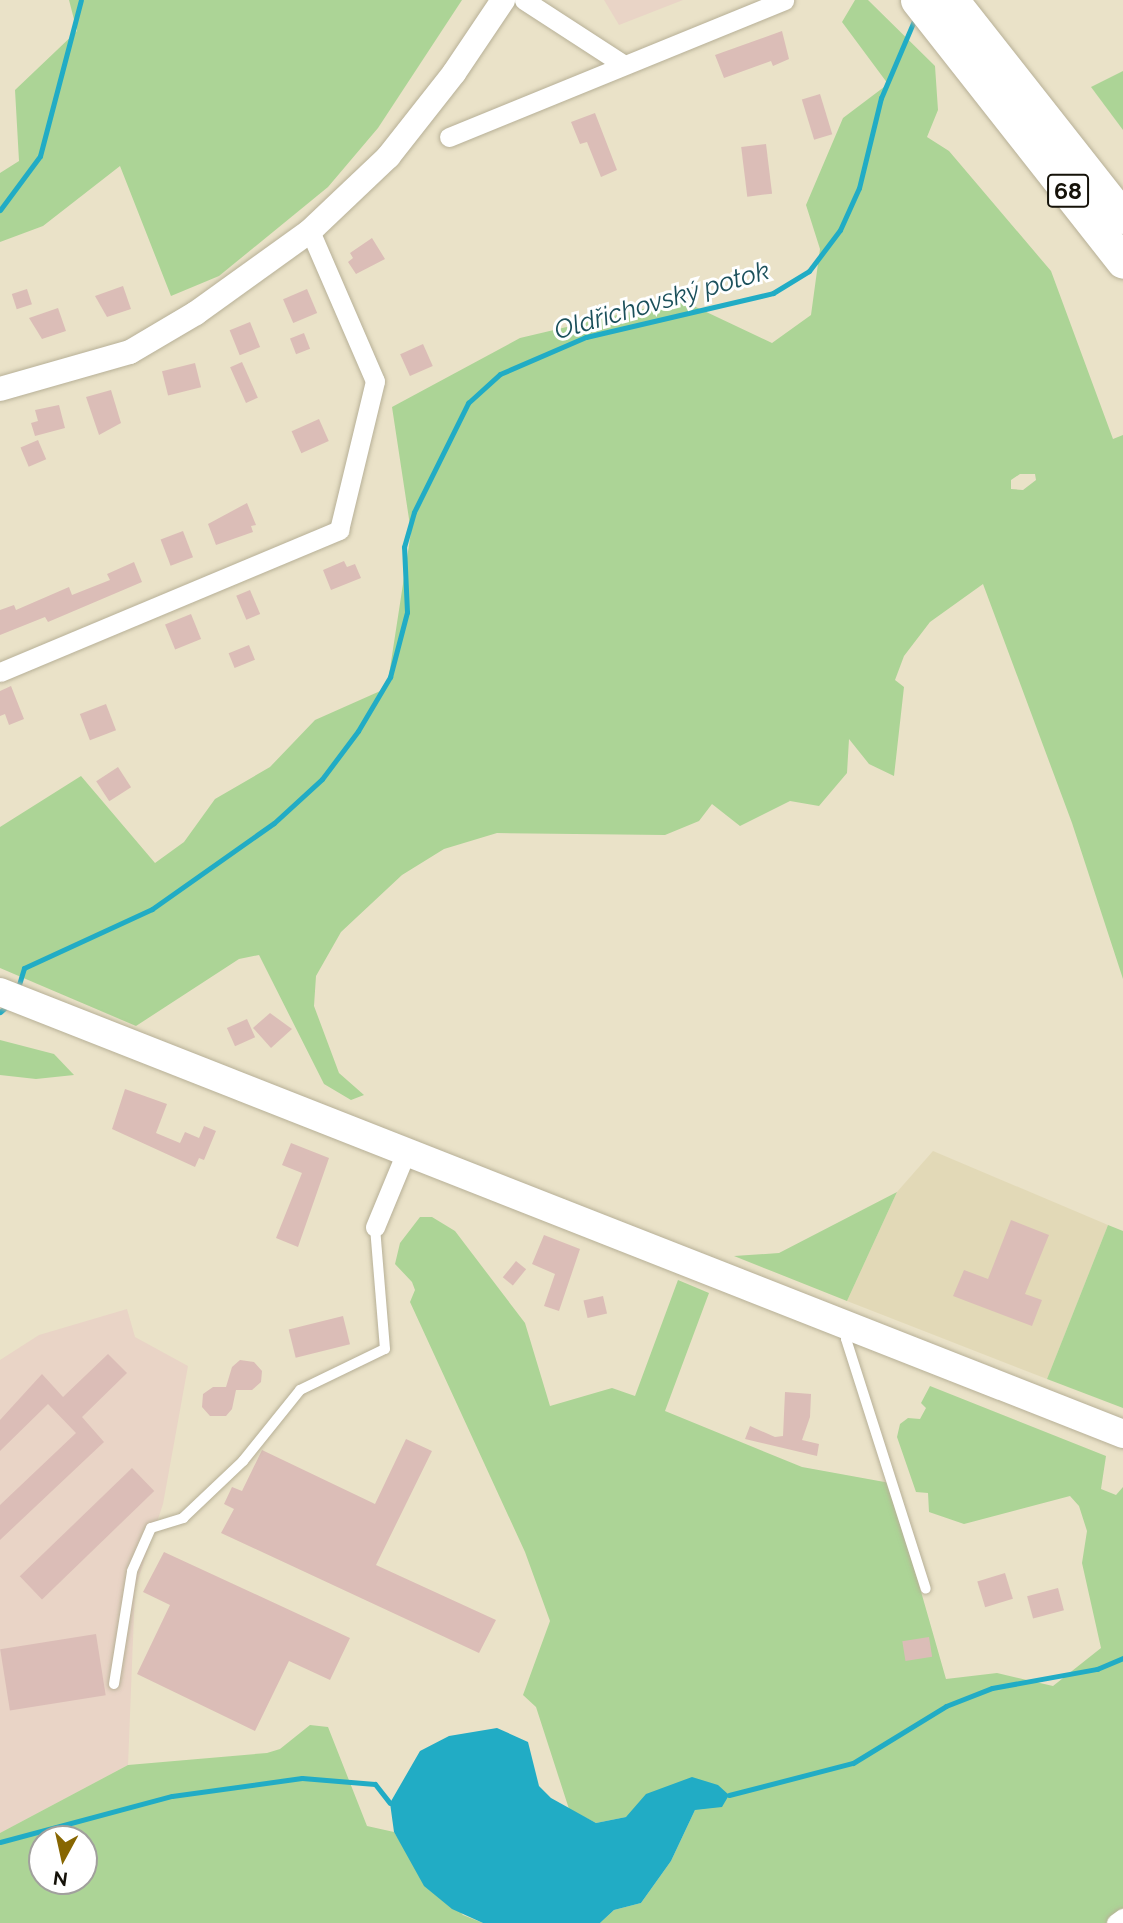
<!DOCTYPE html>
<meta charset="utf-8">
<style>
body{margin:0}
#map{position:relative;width:1123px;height:1923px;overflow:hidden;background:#eae2c8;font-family:Raleway,sans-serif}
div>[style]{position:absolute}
.built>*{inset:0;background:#e2d9b7}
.industrial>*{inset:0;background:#e9d4c6}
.green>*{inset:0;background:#acd496}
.water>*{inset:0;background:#21acc5}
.stream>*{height:5px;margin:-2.5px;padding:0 2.5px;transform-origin:2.5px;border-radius:2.5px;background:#21acc5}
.building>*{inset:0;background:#dbbdb7;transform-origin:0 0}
.roads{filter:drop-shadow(0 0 2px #b7b097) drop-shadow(0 0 2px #b7b097)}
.service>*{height:10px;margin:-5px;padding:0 5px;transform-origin:5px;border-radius:5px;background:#fff}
.minor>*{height:19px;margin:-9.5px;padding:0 9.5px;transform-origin:9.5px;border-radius:9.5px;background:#fff}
.tertiary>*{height:24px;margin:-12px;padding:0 12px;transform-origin:12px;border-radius:12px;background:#fff}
.secondary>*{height:28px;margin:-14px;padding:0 14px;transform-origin:14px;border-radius:14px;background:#fff}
.trunk>*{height:33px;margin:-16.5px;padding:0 16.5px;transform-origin:16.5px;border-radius:16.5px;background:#fff}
span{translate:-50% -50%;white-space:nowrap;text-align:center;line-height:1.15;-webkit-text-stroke:6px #fff;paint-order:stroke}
.shield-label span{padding:2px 5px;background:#fff;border:2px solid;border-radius:5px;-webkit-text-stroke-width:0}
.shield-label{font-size:23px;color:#151209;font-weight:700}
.water-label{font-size:26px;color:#1b505b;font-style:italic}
.north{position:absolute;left:28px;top:1825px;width:70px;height:70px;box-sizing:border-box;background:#fff;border:2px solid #a1a09d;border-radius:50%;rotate:188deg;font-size:19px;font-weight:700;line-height:28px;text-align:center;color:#151209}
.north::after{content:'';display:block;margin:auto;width:24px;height:32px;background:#876601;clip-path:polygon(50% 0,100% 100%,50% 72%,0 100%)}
</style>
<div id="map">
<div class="built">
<i style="clip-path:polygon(933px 1151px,1108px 1225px,1047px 1379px,847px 1301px,897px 1192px)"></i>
</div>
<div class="industrial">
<i style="clip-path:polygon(604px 0,683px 0,619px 25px)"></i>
<i style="clip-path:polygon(127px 1309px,135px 1337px,188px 1366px,163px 1504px,135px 1589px,128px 1765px,0 1833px,0 1360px,39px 1335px)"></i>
</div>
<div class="green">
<i style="clip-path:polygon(69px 0,462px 0,378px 128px,328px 187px,219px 276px,171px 296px,120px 166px,43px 226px,0 242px,0 173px,19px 161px,15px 90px,77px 31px)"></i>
<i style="clip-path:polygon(evenodd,855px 0,868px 0,935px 66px,938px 110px,927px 137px,949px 151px,1051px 271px,1113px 439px,1123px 435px,1123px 979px,1072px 823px,983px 584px,930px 622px,904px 656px,895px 680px,904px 687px,894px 776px,869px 764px,849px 739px,847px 773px,819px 806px,790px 801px,740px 826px,712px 804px,699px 821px,665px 835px,497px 833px,444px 849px,402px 875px,341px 932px,316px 976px,314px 1006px,339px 1073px,364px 1095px,351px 1100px,324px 1084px,259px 955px,239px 959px,136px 1026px,0 968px,0 827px,81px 776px,155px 863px,184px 842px,215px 799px,270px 767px,315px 720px,387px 688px,411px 532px,392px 407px,520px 338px,681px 300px,772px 343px,811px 315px,820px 249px,806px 205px,843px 118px,888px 84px,842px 22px,855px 0,1020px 474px,1035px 474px,1036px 480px,1023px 490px,1011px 489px,1011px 480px,1020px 474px)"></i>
<i style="clip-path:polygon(1123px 71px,1123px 130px,1091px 87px)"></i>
<i style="clip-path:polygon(0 1040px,54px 1054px,74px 1075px,36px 1079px,0 1075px)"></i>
<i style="clip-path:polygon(897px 1192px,847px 1301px,734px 1256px,779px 1253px)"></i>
<i style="clip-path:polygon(420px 1217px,432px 1217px,455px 1231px,525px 1323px,550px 1406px,612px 1388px,635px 1396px,678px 1280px,709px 1293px,665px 1411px,802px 1467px,890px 1483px,946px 1679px,997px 1673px,1053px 1686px,1101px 1648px,1082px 1563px,1087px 1531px,1079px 1506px,1070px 1496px,964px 1524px,929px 1512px,928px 1493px,916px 1492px,897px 1437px,900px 1424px,908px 1418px,920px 1419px,926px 1408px,921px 1403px,930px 1386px,1106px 1456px,1101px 1489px,1116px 1495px,1123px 1487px,1123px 1923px,600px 1923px,614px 1910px,641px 1903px,671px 1861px,695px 1810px,722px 1807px,626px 1817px,596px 1823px,569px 1809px,536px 1707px,523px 1695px,550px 1621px,525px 1552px,410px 1302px,415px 1290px,412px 1282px,395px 1264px,400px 1243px)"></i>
<i style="clip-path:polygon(1108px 1225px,1123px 1231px,1123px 1408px,1047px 1379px)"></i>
<i style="clip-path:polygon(evenodd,310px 1725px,328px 1727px,367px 1826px,394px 1832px,409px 1856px,463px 1915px,483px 1923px,0 1923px,0 1833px,128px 1765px,267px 1753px,280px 1749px,310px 1725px,42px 1839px,84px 1839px,84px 1881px,42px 1881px,42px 1839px)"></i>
</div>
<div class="water">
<i style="clip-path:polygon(497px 1728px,528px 1742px,539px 1786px,551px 1798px,596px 1823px,626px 1817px,646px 1794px,692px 1777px,718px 1785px,729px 1795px,722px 1807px,695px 1810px,671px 1861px,641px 1903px,614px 1910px,600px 1923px,483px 1923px,452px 1909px,424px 1886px,394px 1832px,390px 1803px,420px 1751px,449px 1736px)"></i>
</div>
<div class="stream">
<i style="left:0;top:210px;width:67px;rotate:-53.5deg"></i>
<i style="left:40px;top:156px;width:161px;rotate:-75.3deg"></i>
<i style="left:17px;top:991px;width:24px;rotate:-73deg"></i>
<i style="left:24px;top:968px;width:141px;rotate:-24.7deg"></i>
<i style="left:152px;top:909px;width:149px;rotate:-35.2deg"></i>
<i style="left:274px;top:823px;width:65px;rotate:-42.5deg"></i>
<i style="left:322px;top:779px;width:60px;rotate:-53.1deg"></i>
<i style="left:358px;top:731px;width:63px;rotate:-59.3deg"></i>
<i style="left:390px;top:677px;width:67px;rotate:-75.3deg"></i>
<i style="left:407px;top:612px;width:65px;rotate:-92.6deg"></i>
<i style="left:404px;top:547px;width:36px;rotate:-74deg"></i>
<i style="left:414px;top:512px;width:122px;rotate:-63.6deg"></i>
<i style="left:468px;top:403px;width:43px;rotate:-42.2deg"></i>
<i style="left:500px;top:374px;width:94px;rotate:-23.3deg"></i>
<i style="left:586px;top:337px;width:192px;rotate:-13.2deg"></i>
<i style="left:773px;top:293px;width:42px;rotate:-31.4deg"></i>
<i style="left:809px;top:271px;width:51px;rotate:-52.9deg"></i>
<i style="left:840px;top:230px;width:46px;rotate:-65.7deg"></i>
<i style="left:859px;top:188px;width:93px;rotate:-76.3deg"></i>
<i style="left:881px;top:98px;width:89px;rotate:-66.9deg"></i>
<i style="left:0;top:1012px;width:11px;rotate:-41deg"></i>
<i style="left:729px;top:1795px;width:128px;rotate:-14.5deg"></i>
<i style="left:853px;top:1763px;width:109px;rotate:-31.5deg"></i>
<i style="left:946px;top:1706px;width:49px;rotate:-21.4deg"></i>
<i style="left:992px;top:1688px;width:107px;rotate:-10.3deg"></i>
<i style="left:1097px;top:1669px;width:28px;rotate:-23deg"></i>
<i style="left:0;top:1842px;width:178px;rotate:-15deg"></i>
<i style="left:172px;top:1796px;width:131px;rotate:-7.9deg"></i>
<i style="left:302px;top:1778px;width:73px;rotate:4.7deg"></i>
<i style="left:375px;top:1784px;width:24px;rotate:52deg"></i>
</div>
<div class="building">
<i style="clip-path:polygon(782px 31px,789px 59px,773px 66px,771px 61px,724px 78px,715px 55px)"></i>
<i style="left:820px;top:94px;width:42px;height:19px;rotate:73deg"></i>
<i style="clip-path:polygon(595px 113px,617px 170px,601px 177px,587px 142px,580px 144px,571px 122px)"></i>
<i style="left:766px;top:144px;width:50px;height:25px;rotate:83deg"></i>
<i style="clip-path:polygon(372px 238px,385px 259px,356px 274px,348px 262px,353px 258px,350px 253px)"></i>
<i style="clip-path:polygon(123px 286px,131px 309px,107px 317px,95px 296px)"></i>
<i style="left:27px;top:289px;width:16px;height:16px;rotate:72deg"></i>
<i style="left:307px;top:289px;width:26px;height:26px;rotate:67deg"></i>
<i style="clip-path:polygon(58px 308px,66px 331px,42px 339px,29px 318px)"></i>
<i style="left:250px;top:322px;width:27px;height:22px;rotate:68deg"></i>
<i style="left:304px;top:333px;width:17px;height:15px;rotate:69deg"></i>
<i style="left:423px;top:344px;width:24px;height:25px;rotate:66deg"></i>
<i style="left:242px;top:362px;width:39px;height:13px;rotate:66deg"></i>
<i style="left:195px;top:363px;width:25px;height:34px;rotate:76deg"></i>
<i style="clip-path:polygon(111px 390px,121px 423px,99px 435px,86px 397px)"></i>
<i style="clip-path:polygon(59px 405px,65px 428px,35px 436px,31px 423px,38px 421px,35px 410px)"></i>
<i style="left:319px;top:419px;width:24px;height:30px;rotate:66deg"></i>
<i style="left:38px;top:440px;width:21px;height:19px;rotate:67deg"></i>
<i style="clip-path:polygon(247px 503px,256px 525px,251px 526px,253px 532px,216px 545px,208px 524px)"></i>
<i style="left:183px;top:531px;width:28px;height:24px;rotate:69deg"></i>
<i style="clip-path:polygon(344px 561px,347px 567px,355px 564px,361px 578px,331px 590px,323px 570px)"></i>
<i style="clip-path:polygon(134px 562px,142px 582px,48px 622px,45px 617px,0 635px,0 610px,14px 605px,16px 610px,69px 587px,72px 595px,110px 580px,107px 574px)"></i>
<i style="left:250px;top:590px;width:26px;height:15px;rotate:67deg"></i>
<i style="left:191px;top:614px;width:27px;height:28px;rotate:68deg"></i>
<i style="left:249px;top:645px;width:16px;height:22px;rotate:68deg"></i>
<i style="clip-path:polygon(11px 686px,24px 719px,9px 725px,5px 714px,0 716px,0 691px)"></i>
<i style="left:106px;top:704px;width:28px;height:28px;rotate:69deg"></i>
<i style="left:118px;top:767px;width:24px;height:26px;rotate:57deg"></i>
<i style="clip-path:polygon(270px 1013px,292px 1029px,271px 1048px,253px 1028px)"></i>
<i style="left:247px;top:1019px;width:20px;height:22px;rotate:66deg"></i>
<i style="clip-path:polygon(125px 1089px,167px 1104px,156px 1133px,180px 1143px,185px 1132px,199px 1138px,204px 1126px,216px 1131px,204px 1160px,199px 1158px,195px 1167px,112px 1129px)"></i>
<i style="clip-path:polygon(291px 1143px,329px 1158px,298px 1247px,276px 1238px,302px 1173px,282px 1165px)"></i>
<i style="clip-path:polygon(1011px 1220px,1049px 1235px,1025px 1294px,1042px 1300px,1032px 1326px,953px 1296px,964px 1270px,988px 1279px)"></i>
<i style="clip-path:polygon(544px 1235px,580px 1249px,559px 1311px,544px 1306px,555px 1274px,532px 1264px)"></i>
<i style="left:516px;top:1261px;width:13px;height:21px;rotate:39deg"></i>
<i style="left:603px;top:1296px;width:18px;height:20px;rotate:77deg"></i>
<i style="left:343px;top:1316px;width:29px;height:56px;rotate:76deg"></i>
<i style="clip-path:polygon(108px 1354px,127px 1373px,82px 1417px,104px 1442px,0 1540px,0 1505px,76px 1433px,48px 1404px,0 1451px,0 1420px,42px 1374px,63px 1397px)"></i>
<i style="clip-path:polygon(240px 1360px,254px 1362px,262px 1371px,261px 1382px,252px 1390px,236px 1390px,232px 1409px,226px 1416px,210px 1416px,202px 1407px,203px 1394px,213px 1387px,226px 1387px,232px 1367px)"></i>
<i style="clip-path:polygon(785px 1392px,811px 1394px,810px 1417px,802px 1440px,819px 1444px,817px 1456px,745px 1439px,750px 1426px,775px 1437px,783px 1436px)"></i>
<i style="clip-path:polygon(406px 1439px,432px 1451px,376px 1565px,496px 1620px,479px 1653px,221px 1533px,234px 1509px,224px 1504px,232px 1487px,242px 1491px,262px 1450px,375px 1504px)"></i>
<i style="left:132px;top:1468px;width:32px;height:156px;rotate:46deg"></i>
<i style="clip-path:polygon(164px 1552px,350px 1638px,330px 1680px,289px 1661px,255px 1731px,137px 1674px,170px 1605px,143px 1592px)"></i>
<i style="left:1005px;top:1573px;width:27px;height:29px;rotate:73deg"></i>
<i style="left:1058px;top:1588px;width:23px;height:32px;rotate:75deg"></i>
<i style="left:96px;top:1634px;width:62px;height:97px;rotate:81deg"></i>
<i style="left:929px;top:1637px;width:20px;height:27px;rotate:81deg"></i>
</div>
<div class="roads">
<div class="service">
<i style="left:851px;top:1328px;width:12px;rotate:114deg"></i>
<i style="left:846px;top:1339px;width:262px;rotate:72.3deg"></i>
<i style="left:114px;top:1684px;width:114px;rotate:-80.9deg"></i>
<i style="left:132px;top:1571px;width:47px;rotate:-66.2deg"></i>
<i style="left:151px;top:1528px;width:34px;rotate:-17deg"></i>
<i style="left:183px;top:1518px;width:83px;rotate:-43.5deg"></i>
<i style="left:243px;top:1461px;width:91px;rotate:-51.2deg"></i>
<i style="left:300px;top:1390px;width:94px;rotate:-25.8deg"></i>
<i style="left:385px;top:1349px;width:122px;rotate:-94.7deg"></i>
</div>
<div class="minor">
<i style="left:524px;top:0;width:119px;rotate:33deg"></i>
<i style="left:449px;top:137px;width:362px;rotate:-22.2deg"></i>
<i style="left:0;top:672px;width:368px;rotate:-22.7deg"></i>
<i style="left:339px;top:530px;width:153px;rotate:-76.4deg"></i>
<i style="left:375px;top:381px;width:163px;rotate:-113.4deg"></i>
<i style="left:375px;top:1227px;width:81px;rotate:-67.5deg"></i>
<i style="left:1116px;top:1923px;width:9px;rotate:-36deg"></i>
</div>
<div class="tertiary">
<i style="left:0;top:389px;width:135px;rotate:-15.9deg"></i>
<i style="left:130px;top:352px;width:77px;rotate:-30.6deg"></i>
<i style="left:196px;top:313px;width:140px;rotate:-35.7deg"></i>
<i style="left:310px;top:231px;width:108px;rotate:-43.5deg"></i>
<i style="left:388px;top:157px;width:107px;rotate:-51.8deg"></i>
<i style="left:454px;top:73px;width:88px;rotate:-56.1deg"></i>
</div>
<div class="secondary">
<i style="left:0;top:992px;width:1207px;rotate:21.48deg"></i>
</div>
<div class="trunk">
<i style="left:917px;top:0;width:333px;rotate:51.8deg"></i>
<i style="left:952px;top:0;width:276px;rotate:51.8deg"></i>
</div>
</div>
<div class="shield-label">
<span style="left:1068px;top:191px">68</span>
</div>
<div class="water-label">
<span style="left:662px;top:301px;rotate:-16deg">Oldřichovský potok</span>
</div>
<div class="north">N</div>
</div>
